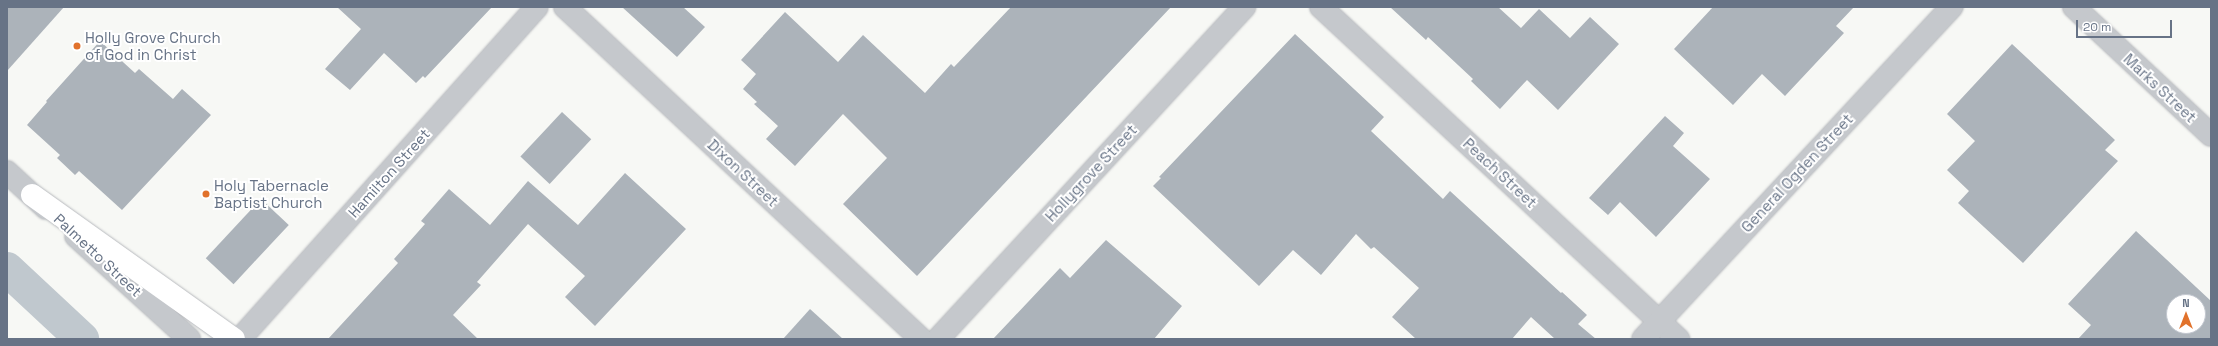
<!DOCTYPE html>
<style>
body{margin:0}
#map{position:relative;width:2218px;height:346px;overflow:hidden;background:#f7f8f5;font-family:"Space Grotesk",sans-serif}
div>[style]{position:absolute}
.canal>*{height:34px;margin:-17px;padding:0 17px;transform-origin:17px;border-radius:17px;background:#c0c8ce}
.building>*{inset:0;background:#acb3ba;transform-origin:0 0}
.roads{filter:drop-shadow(0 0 1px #b8babe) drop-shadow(0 0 1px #b8babe)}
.minor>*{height:22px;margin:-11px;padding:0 11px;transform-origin:11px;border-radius:11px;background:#c5c8cc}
.tertiary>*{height:22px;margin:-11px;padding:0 11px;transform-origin:11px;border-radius:11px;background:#c5c8cc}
.trunk>*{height:22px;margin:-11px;padding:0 11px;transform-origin:11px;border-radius:11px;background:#fff}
.dots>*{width:11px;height:11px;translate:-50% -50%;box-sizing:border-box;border:2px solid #fff;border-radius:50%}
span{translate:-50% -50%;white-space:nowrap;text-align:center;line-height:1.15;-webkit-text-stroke:4px #fff;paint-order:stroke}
.poi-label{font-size:15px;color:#677386}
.left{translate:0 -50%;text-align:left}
.street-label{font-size:15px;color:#677386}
.frame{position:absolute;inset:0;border:8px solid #677386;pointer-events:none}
.north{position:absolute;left:2166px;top:294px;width:40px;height:40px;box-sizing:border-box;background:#fff;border:1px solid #c2c7cf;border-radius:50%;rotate:0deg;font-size:11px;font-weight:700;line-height:16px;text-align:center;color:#677386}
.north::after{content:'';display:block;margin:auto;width:14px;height:18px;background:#e1722c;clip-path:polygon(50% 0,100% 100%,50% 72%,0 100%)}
.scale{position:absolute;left:2076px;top:20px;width:96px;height:18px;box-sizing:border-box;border:2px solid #677386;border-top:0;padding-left:5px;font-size:12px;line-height:14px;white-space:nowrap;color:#677386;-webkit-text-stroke:3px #fff;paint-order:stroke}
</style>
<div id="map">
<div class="canal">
<i style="left:7px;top:269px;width:103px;rotate:43deg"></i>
</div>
<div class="building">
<i style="clip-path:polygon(7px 7px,64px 7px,7px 71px)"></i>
<i style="clip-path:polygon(337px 7px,492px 7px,425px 78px,423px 76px,416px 83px,384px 53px,350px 90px,325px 69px,361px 29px)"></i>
<i style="clip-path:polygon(622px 7px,683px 7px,705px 27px,677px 57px)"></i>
<i style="clip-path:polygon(1011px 7px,1171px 7px,917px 276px,843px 204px,887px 158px,843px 114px,795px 166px,766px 139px,778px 126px,754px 104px,757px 102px,743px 89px,756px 74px,741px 60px,785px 12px,838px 62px,863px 35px,925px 93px,951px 64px,954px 67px)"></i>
<i style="clip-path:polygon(1390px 7px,1498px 7px,1521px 28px,1539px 9px,1570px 38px,1590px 17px,1619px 44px,1558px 110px,1527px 80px,1500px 109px,1471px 81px,1473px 79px,1428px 37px,1426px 40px)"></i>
<i style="clip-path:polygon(1713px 7px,1854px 7px,1836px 26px,1844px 33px,1785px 96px,1762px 74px,1733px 105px,1674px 49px)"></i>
<i style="clip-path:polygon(1295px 34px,1384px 117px,1371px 131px,1443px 199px,1450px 191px,1561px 293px,1562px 292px,1587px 315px,1578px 324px,1596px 339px,1555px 339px,1531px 317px,1512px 339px,1416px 339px,1392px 317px,1419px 288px,1374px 247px,1371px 249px,1356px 234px,1321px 275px,1293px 250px,1259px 286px,1153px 186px,1161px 178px,1159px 177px)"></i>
<i style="clip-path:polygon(100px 41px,135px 73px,139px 69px,173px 99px,182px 89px,211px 115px,122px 210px,79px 171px,75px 175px,57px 158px,60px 155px,27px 125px,47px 102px,46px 101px)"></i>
<i style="clip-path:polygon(2012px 44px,2115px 140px,2105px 150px,2118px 161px,2023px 263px,1958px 203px,1969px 191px,1947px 170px,1975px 141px,1947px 114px)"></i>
<i style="left:562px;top:112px;width:40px;height:61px;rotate:43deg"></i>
<i style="clip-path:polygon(1665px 116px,1684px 133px,1673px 146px,1710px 179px,1656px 237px,1620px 202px,1608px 215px,1589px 198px)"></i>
<i style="clip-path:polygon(625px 173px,686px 229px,595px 326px,565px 297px,585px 276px,528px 224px,477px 282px,481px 285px,453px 315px,478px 339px,328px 339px,398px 263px,394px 259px,425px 224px,421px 221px,449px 189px,490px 225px,528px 181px,578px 225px)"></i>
<i style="left:261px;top:199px;width:38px;height:81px;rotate:43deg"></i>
<i style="clip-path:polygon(evenodd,2136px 231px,2211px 301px,2211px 339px,2078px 339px,2091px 325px,2068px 304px,2136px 231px,2174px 302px,2198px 302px,2198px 326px,2174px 326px,2174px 302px)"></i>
<i style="clip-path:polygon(1106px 240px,1182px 306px,1154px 339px,993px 339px,1060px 268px,1070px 278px)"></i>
<i style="clip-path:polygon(810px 309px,843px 339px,783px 339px)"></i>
</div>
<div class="roads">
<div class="minor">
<i style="left:1321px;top:7px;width:488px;rotate:42.9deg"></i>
<i style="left:2074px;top:7px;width:187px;rotate:43.1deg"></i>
<i style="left:240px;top:339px;width:445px;rotate:-48.2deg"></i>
<i style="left:938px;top:339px;width:452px;rotate:-47.3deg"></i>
<i style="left:1643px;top:339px;width:454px;rotate:-47.1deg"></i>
</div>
<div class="tertiary">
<i style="left:565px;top:7px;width:487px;rotate:43deg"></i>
<i style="left:7px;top:172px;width:53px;rotate:42.7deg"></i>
<i style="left:76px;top:236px;width:153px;rotate:42.3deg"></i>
</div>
<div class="trunk">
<i style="left:32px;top:195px;width:248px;rotate:35.5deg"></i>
</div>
</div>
<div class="dots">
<i style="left:77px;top:46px;background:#e1722c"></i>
<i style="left:206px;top:194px;background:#e1722c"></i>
</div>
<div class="poi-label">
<span class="left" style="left:85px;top:46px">Holly Grove Church<br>of God in Christ</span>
<span class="left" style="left:214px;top:194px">Holy Tabernacle<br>Baptist Church</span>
</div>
<div class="street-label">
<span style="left:2160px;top:88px;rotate:43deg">Marks Street</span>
<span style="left:389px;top:173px;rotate:-48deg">Hamilton Street</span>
<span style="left:743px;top:173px;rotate:43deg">Dixon Street</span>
<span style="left:1091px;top:173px;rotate:-47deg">Hollygrove Street</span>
<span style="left:1500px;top:173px;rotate:43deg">Peach Street</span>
<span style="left:1797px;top:173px;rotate:-47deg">General Ogden Street</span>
<span style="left:98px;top:255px;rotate:43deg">Palmetto Street</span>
</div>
<div class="frame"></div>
<div class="north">N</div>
<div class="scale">20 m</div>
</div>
